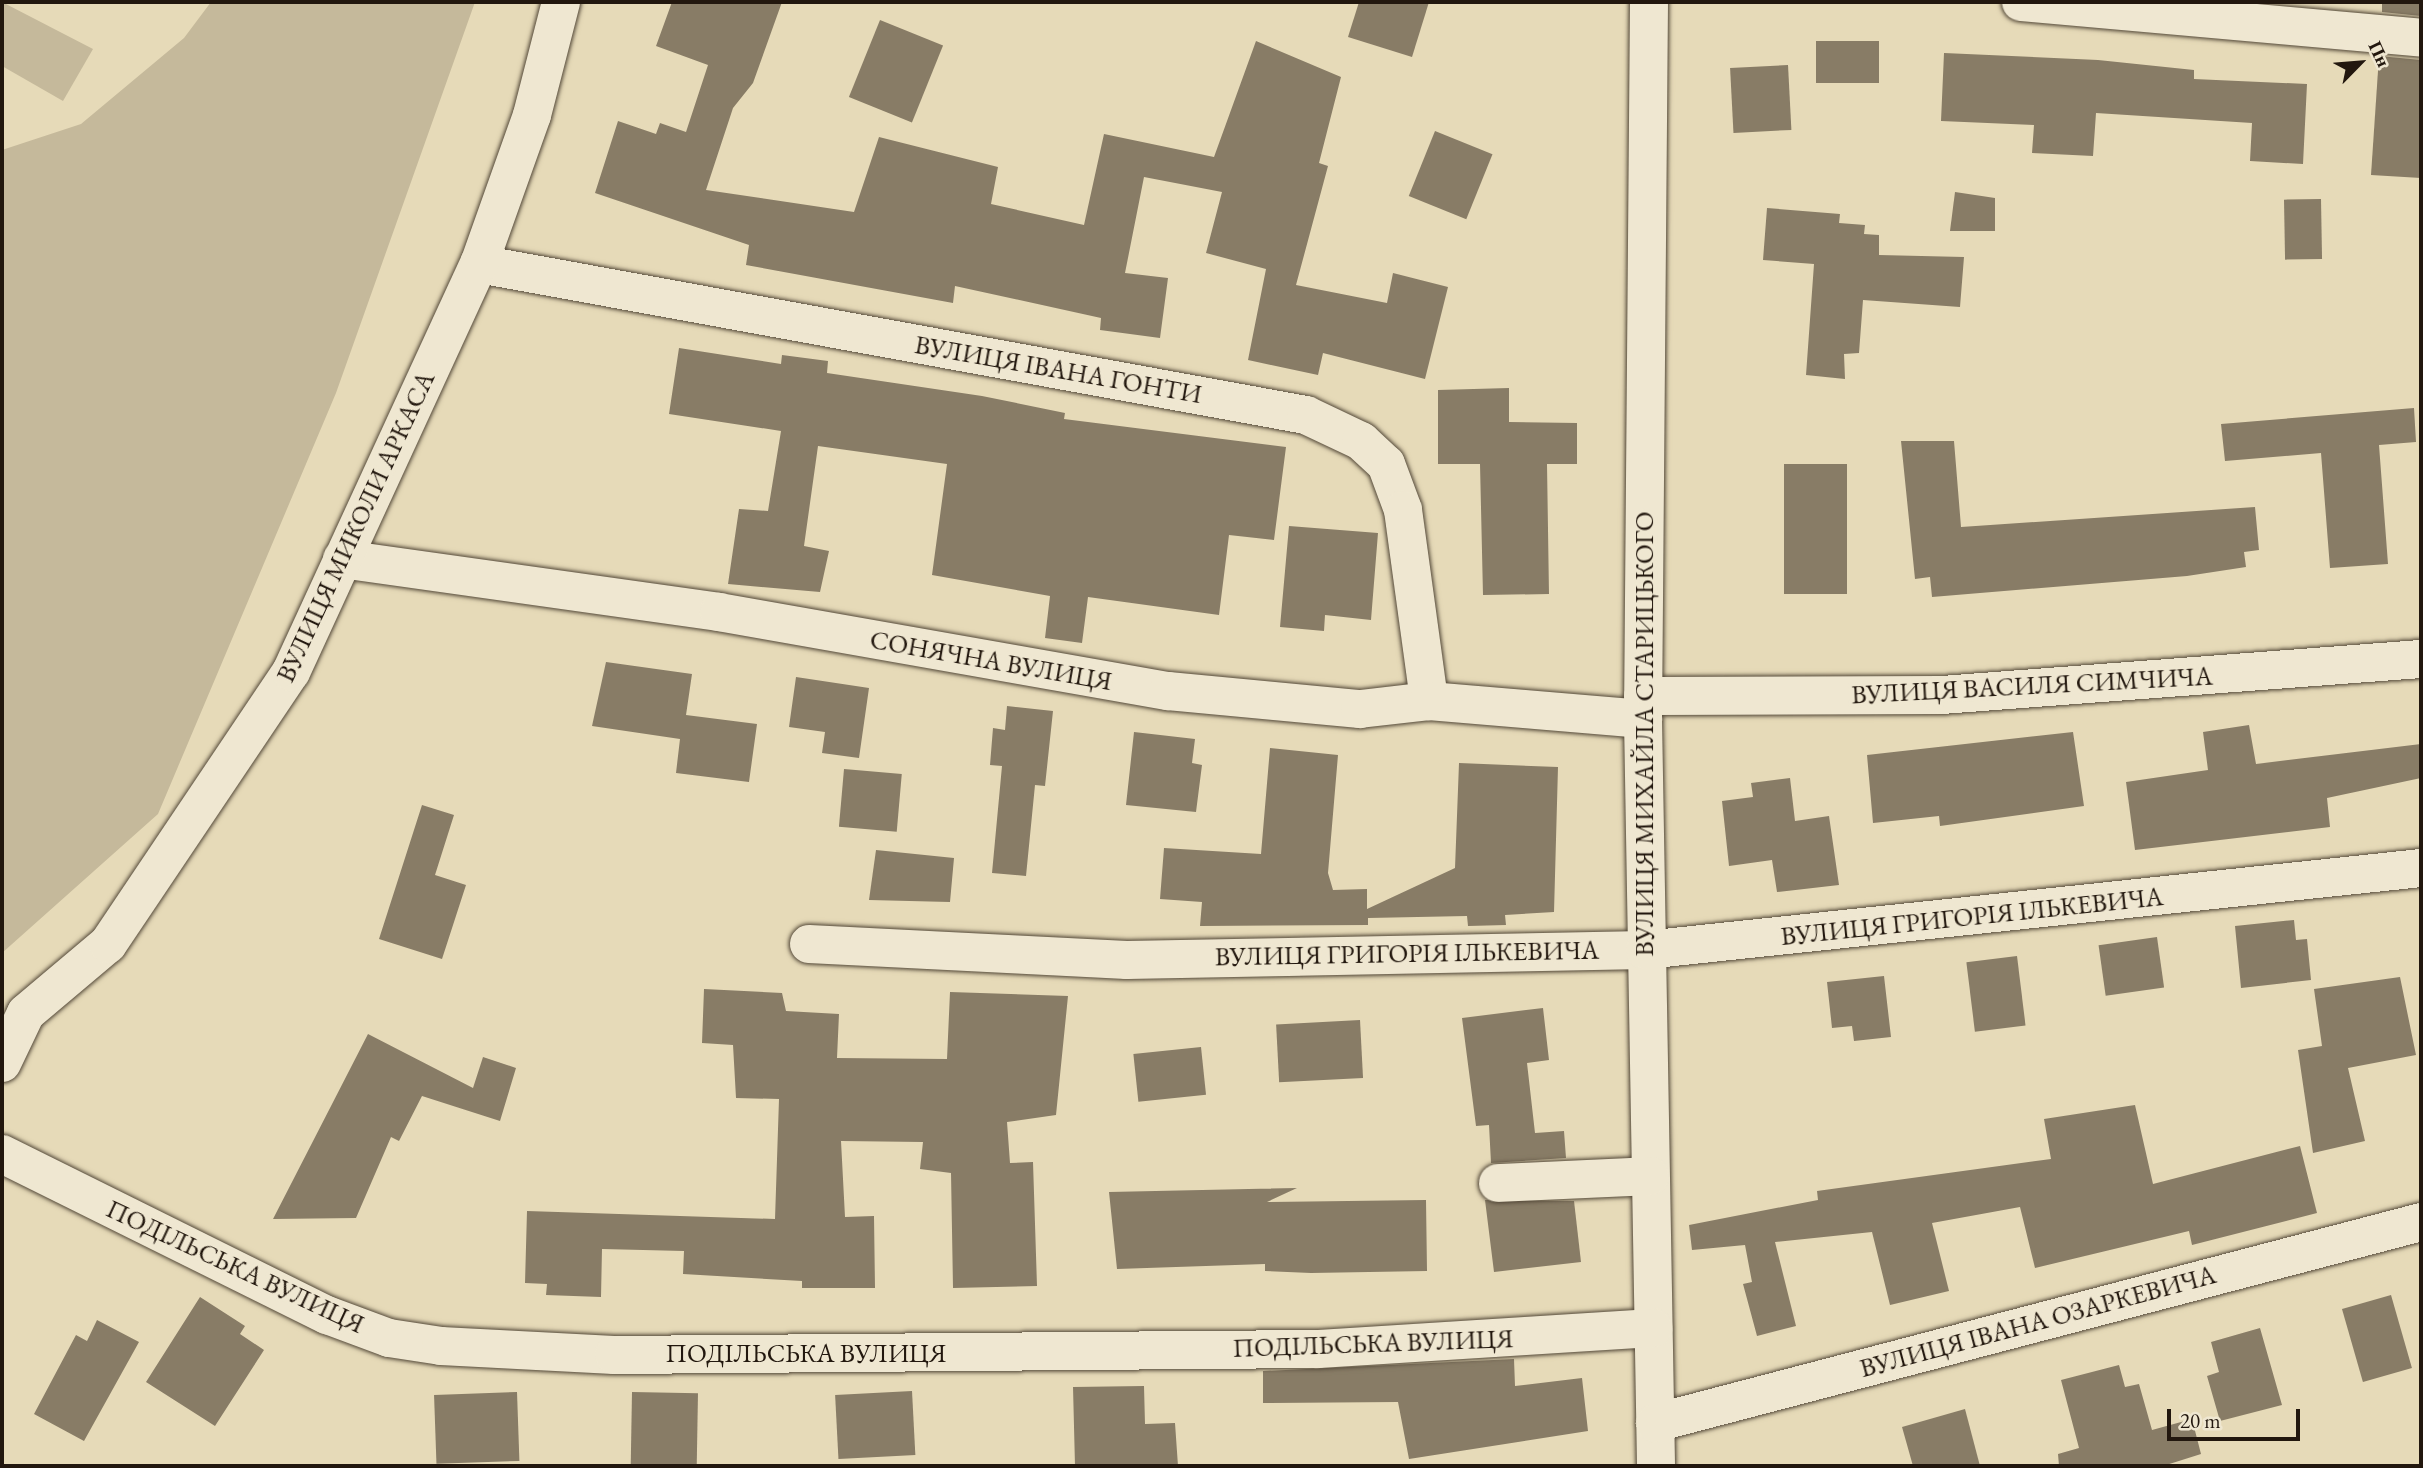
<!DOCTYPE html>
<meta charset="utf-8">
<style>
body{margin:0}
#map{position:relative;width:2423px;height:1468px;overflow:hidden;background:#e6dab8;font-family:"EB Garamond",serif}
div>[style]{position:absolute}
.green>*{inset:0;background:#c5b99b}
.building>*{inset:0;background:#887c66;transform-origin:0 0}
.roads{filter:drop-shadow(0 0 2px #534838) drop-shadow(0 0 2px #534838)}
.minor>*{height:38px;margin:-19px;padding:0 19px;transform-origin:19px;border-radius:19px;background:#efe7d1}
span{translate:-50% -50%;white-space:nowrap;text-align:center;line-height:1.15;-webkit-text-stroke:7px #efe7d1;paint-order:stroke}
.street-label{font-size:26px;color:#22170e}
.frame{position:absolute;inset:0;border:4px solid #22170e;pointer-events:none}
.north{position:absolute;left:2325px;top:28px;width:70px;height:70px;-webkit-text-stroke:5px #efe7d1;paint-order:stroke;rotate:65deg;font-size:19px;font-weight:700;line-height:28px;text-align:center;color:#22170e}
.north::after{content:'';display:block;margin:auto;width:24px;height:32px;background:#22170e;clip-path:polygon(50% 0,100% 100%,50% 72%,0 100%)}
.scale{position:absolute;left:2167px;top:1409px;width:133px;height:32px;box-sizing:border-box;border:4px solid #22170e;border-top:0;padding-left:9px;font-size:21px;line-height:24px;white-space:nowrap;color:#22170e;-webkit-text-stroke:5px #efe7d1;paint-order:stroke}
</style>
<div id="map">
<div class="green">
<i style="clip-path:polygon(2px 2px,93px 49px,63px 101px,2px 66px)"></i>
<i style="clip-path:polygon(211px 2px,475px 2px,336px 393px,158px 814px,2px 953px,2px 150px,81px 124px,184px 38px)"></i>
</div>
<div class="building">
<i style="clip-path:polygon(672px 2px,782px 2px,753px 83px,733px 108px,706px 190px,854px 212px,879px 137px,998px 167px,991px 204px,1084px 225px,1104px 134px,1214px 157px,1256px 41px,1341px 77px,1319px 163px,1328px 166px,1296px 285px,1387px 303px,1393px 273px,1448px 287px,1425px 379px,1323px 353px,1318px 375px,1248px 360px,1266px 269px,1206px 253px,1222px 192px,1144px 177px,1125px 273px,1168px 278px,1160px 338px,1100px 330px,1101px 318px,955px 286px,953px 303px,746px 265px,749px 245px,595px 193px,618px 121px,656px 134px,660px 123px,686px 132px,708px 65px,656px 46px)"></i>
<i style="clip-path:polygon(1359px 2px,1429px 2px,1412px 57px,1348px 37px)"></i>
<i style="clip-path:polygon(2382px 2px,2421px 2px,2421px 16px,2382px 12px)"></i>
<i style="left:880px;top:20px;width:68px;height:83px;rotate:22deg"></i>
<i style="left:1879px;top:41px;width:42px;height:63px;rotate:90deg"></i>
<i style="clip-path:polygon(1944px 53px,2098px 60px,2194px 70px,2194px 79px,2307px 84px,2303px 164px,2250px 161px,2252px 123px,2096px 113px,2093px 156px,2032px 153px,2034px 125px,1941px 121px)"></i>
<i style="clip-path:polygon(2379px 56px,2421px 60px,2421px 178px,2371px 175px)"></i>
<i style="left:1788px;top:65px;width:65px;height:58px;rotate:87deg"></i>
<i style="left:1435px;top:131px;width:62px;height:70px;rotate:22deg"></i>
<i style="clip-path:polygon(1955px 192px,1995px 198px,1995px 231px,1950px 231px)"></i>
<i style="left:2321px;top:199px;width:60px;height:37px;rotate:89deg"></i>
<i style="clip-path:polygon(1767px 208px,1840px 214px,1839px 223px,1865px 225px,1864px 234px,1879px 235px,1879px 255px,1964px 257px,1960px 307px,1863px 300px,1859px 353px,1844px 354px,1845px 379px,1806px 375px,1814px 264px,1763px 260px)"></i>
<i style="clip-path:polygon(679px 348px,781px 364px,782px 355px,828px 361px,827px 373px,982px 396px,1065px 413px,1064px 419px,1286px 447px,1274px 540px,1229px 535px,1219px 615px,1088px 597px,1082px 643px,1045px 638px,1050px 596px,932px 575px,947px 464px,818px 446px,804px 546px,829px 551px,820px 592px,728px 584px,739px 509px,768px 511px,781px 431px,669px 414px)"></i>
<i style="clip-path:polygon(1509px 388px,1509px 422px,1577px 423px,1577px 464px,1547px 464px,1549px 594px,1483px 595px,1480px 464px,1438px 464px,1438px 390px)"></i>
<i style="clip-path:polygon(2414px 408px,2416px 442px,2379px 445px,2388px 564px,2330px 568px,2321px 453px,2225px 461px,2221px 424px)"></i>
<i style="clip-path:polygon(1901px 441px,1954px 441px,1961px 527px,2255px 507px,2259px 550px,2244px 552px,2246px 567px,2187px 576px,1932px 597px,1930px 577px,1915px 579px)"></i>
<i style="left:1784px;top:464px;width:63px;height:130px"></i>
<i style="clip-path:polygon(1289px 526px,1378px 533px,1371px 620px,1325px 615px,1324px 631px,1280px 627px)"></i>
<i style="clip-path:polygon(606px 662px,692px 674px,686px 715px,757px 724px,749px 782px,676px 773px,680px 739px,592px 726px)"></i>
<i style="clip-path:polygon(796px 677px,869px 688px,859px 758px,822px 753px,825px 732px,789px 727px)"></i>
<i style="clip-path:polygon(1007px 706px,1053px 711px,1045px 786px,1035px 785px,1026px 876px,992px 873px,1002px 766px,990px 765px,993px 728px,1005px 730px)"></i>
<i style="clip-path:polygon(2249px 725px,2256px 764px,2421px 744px,2421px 778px,2327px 798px,2330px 827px,2135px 850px,2126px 782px,2208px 770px,2203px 732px)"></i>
<i style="clip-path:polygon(1134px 732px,1195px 739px,1192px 763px,1202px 765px,1196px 812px,1126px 805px)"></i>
<i style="clip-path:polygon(2073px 732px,2084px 806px,1940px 826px,1939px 816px,1873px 823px,1867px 755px)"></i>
<i style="clip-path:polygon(1270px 748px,1338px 755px,1328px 873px,1333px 890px,1367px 889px,1367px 909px,1455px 868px,1459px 763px,1558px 767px,1554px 912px,1505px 915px,1506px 925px,1468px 926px,1467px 916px,1368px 918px,1368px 925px,1200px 926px,1202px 902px,1160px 899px,1164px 848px,1261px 854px)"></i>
<i style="left:844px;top:769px;width:58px;height:58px;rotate:5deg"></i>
<i style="clip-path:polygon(1790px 778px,1795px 821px,1829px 816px,1839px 885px,1777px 892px,1772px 860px,1729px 866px,1722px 801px,1753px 797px,1751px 783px)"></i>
<i style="clip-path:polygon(422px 805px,454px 815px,435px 875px,466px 885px,442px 959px,379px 939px)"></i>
<i style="clip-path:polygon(876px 850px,954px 858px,950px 902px,869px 900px)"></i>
<i style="clip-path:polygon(2294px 920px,2296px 940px,2307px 939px,2311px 980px,2241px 988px,2235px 926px)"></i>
<i style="left:2157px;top:937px;width:51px;height:59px;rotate:82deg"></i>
<i style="left:2017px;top:956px;width:70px;height:51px;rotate:83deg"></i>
<i style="clip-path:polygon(1884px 976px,1891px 1037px,1854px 1041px,1852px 1026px,1832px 1028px,1827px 982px)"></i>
<i style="clip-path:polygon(2400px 977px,2416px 1055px,2348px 1068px,2365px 1141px,2313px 1153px,2298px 1050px,2322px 1046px,2314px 989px)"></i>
<i style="clip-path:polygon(704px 989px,782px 993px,786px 1011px,839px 1014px,837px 1058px,947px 1059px,950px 992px,1068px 996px,1056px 1115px,1007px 1122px,1010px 1163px,1033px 1162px,1037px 1286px,953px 1288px,951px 1173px,920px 1169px,923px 1142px,841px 1141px,845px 1217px,874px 1216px,875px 1288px,802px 1288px,802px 1281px,683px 1274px,684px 1251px,602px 1249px,601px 1297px,546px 1295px,547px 1284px,525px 1283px,527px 1211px,775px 1219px,779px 1099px,736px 1098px,733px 1045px,702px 1043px)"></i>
<i style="clip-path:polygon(1543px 1008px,1549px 1060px,1527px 1063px,1535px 1133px,1564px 1131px,1566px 1158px,1491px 1163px,1489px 1125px,1476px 1126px,1462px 1018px)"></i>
<i style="left:1360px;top:1020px;width:58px;height:84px;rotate:87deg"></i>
<i style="clip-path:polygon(368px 1034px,473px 1088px,483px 1057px,516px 1068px,500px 1121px,422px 1096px,399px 1141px,391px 1137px,356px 1218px,273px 1219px)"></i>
<i style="left:1201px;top:1047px;width:48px;height:68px;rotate:84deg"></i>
<i style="clip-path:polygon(2135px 1105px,2153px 1184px,2300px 1146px,2317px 1213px,2192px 1245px,2189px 1231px,2035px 1268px,2020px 1207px,1932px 1223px,1949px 1291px,1890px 1305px,1872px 1232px,1775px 1242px,1796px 1326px,1757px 1336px,1743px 1284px,1752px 1282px,1745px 1245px,1692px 1250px,1689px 1225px,1818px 1200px,1817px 1191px,2051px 1159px,2044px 1119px)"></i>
<i style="clip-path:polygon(1297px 1188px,1267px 1202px,1426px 1200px,1427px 1271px,1311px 1273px,1265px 1271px,1265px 1264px,1117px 1269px,1109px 1192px)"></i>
<i style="clip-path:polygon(1485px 1200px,1574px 1201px,1581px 1262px,1494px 1272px)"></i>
<i style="left:2391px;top:1295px;width:76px;height:51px;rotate:74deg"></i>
<i style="clip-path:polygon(200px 1297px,245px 1326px,240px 1334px,264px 1350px,215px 1426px,146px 1382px)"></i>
<i style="clip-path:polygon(97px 1320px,139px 1342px,84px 1441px,34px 1414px,76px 1335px,87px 1341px)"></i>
<i style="clip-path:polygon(2260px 1328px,2282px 1405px,2220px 1421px,2207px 1376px,2219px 1372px,2211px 1342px)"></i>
<i style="clip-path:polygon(1514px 1359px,1515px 1386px,1582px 1378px,1588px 1431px,1409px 1459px,1398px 1402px,1263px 1403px,1263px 1371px)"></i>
<i style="clip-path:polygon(2119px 1365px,2125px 1387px,2139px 1384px,2152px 1430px,2192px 1419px,2201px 1454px,2163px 1466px,2059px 1466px,2058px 1454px,2079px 1448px,2061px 1380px)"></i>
<i style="clip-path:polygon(1144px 1386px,1145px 1424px,1175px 1423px,1178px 1466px,1075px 1466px,1073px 1387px)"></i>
<i style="left:912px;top:1391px;width:64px;height:77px;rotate:87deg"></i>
<i style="left:517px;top:1392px;width:69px;height:83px;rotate:88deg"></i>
<i style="left:632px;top:1392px;width:66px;height:74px;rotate:1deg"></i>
<i style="clip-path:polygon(1965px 1409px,1980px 1466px,1913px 1466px,1902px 1427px)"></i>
</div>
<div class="roads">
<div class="minor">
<i style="left:1649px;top:2px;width:717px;rotate:90.48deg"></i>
<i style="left:1643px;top:719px;width:747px;rotate:89deg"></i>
<i style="left:2021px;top:2px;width:402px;rotate:5.1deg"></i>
<i style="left:479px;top:264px;width:841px;rotate:10.35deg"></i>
<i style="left:1306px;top:415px;width:61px;rotate:25.3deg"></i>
<i style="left:1361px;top:441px;width:34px;rotate:43deg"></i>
<i style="left:1386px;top:464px;width:49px;rotate:69.7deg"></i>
<i style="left:1403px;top:510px;width:193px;rotate:82.2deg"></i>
<i style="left:342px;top:559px;width:381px;rotate:8deg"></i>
<i style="left:719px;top:612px;width:456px;rotate:10deg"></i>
<i style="left:1168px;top:691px;width:193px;rotate:5.4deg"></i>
<i style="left:1360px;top:709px;width:69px;rotate:-6.6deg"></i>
<i style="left:1429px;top:701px;width:215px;rotate:4.8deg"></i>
<i style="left:1643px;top:696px;width:299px;rotate:-0.2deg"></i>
<i style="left:1942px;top:695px;width:480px;rotate:-4.3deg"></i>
<i style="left:809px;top:944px;width:318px;rotate:2.9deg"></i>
<i style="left:1127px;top:960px;width:518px;rotate:-1.11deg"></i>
<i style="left:1645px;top:950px;width:780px;rotate:-6.03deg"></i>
<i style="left:2px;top:1063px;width:55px;rotate:-64.4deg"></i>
<i style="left:26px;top:1013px;width:107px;rotate:-40.1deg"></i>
<i style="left:108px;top:944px;width:328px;rotate:-56.1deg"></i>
<i style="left:291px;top:672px;width:449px;rotate:-65.3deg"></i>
<i style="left:479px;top:264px;width:158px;rotate:-70.4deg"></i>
<i style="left:532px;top:115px;width:117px;rotate:-75.6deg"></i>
<i style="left:2px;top:1154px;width:363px;rotate:26.4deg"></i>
<i style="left:327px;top:1315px;width:66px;rotate:20.4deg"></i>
<i style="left:389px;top:1338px;width:53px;rotate:8.7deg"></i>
<i style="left:441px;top:1346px;width:173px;rotate:3deg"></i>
<i style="left:614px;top:1355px;width:704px;rotate:-0.49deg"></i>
<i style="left:1318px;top:1349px;width:336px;rotate:-3.6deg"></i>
<i style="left:1498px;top:1183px;width:152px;rotate:-2.6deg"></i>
<i style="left:1655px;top:1423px;width:792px;rotate:-14.7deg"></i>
</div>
</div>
<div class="street-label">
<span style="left:1058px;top:370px;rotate:10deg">ВУЛИЦЯ ІВАНА ГОНТИ</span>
<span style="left:356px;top:527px;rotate:-65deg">ВУЛИЦЯ МИКОЛИ АРКАСА</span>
<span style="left:991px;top:661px;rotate:10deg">СОНЯЧНА ВУЛИЦЯ</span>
<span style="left:2032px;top:686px;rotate:-3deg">ВУЛИЦЯ ВАСИЛЯ СИМЧИЧА</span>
<span style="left:1645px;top:734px;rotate:-90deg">ВУЛИЦЯ МИХАЙЛА СТАРИЦЬКОГО</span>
<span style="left:1972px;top:917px;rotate:-6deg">ВУЛИЦЯ ГРИГОРІЯ ІЛЬКЕВИЧА</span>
<span style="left:1407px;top:954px;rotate:-1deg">ВУЛИЦЯ ГРИГОРІЯ ІЛЬКЕВИЧА</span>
<span style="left:235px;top:1267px;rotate:25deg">ПОДІЛЬСЬКА ВУЛИЦЯ</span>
<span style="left:2038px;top:1322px;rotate:-15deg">ВУЛИЦЯ ІВАНА ОЗАРКЕВИЧА</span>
<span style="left:1373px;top:1344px;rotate:-2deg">ПОДІЛЬСЬКА ВУЛИЦЯ</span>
<span style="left:806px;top:1354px">ПОДІЛЬСЬКА ВУЛИЦЯ</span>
</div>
<div class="frame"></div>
<div class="north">Пн</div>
<div class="scale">20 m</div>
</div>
